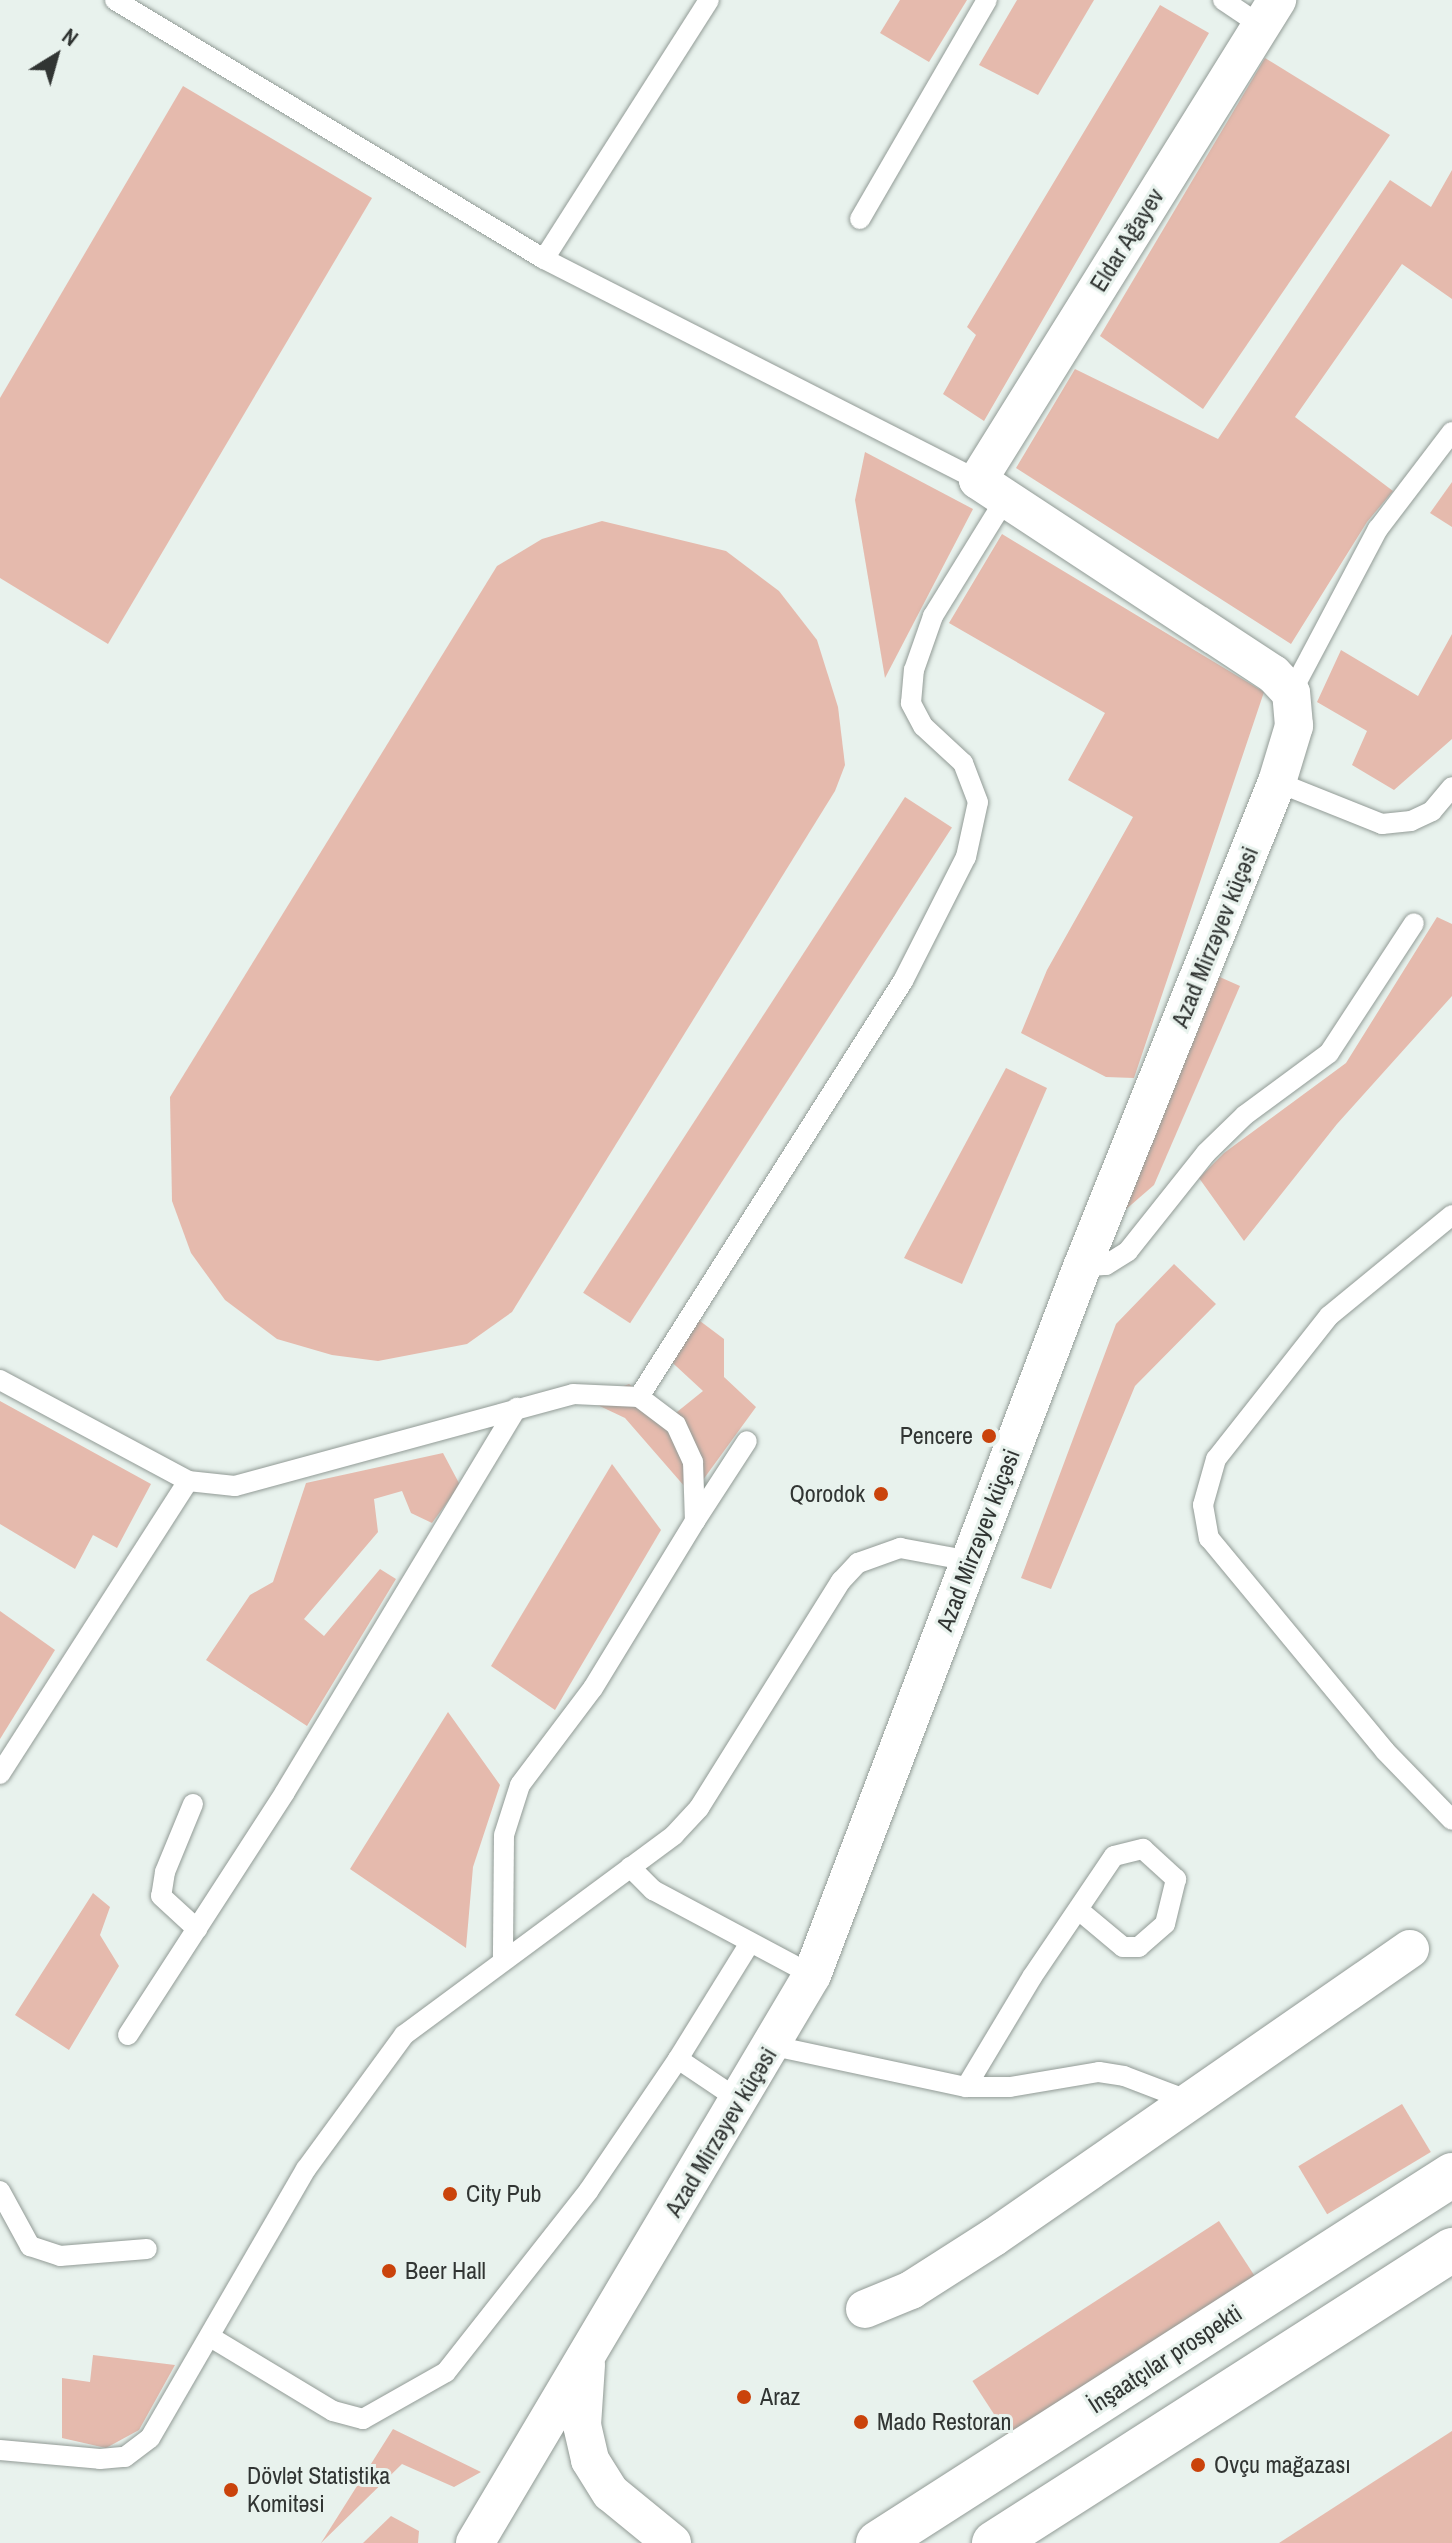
<!DOCTYPE html>
<meta charset="utf-8">
<style>
body{margin:0}
#map{position:relative;width:1452px;height:2543px;overflow:hidden;background:#e8f2ed;font-family:"Archivo Narrow",sans-serif}
div>[style]{position:absolute}
.green>*{inset:0;background:#e5baad;transform-origin:0 0}
.roads{filter:drop-shadow(0 0 2px #929b96) drop-shadow(0 0 2px #929b96)}
.service>*{height:20px;margin:-10px;padding:0 10px;transform-origin:10px;border-radius:10px;background:#fff}
.minor>*{height:38px;margin:-19px;padding:0 19px;transform-origin:19px;border-radius:19px;background:#fff}
.primary>*{height:44px;margin:-22px;padding:0 22px;transform-origin:22px;border-radius:22px;background:#fff}
.dots>*{width:22px;height:22px;translate:-50% -50%;box-sizing:border-box;border:4px solid #e8f2ed;border-radius:50%}
span{translate:-50% -50%;white-space:nowrap;text-align:center;line-height:1.15;-webkit-text-stroke:6px #e8f2ed;paint-order:stroke}
.street-label{font-size:24px;color:#313533}
.poi-label{font-size:24px;color:#313533}
.right{translate:-100% -50%;text-align:right}
.left{translate:0 -50%;text-align:left}
.north{position:absolute;left:16px;top:16px;width:80px;height:80px;-webkit-text-stroke:6px #e8f2ed;paint-order:stroke;rotate:37deg;font-size:22px;font-weight:700;line-height:32px;text-align:center;color:#313533}
.north::after{content:'';display:block;margin:auto;width:28px;height:36px;background:#313533;clip-path:polygon(50% 0,100% 100%,50% 72%,0 100%)}
</style>
<div id="map">
<div class="green">
<i style="clip-path:polygon(900px 0,967px 0,929px 62px,880px 33px)"></i>
<i style="clip-path:polygon(1017px 0,1094px 0,1038px 95px,979px 65px)"></i>
<i style="clip-path:polygon(1160px 5px,1209px 33px,984px 421px,943px 394px,976px 335px,967px 327px)"></i>
<i style="clip-path:polygon(1265px 58px,1390px 135px,1203px 409px,1100px 336px)"></i>
<i style="clip-path:polygon(183px 86px,372px 198px,108px 644px,0 578px,0 398px)"></i>
<i style="clip-path:polygon(1452px 170px,1452px 299px,1402px 264px,1295px 417px,1393px 491px,1367px 522px,1291px 644px,1016px 468px,1075px 369px,1218px 439px,1390px 180px,1431px 207px)"></i>
<i style="clip-path:polygon(865px 452px,973px 509px,885px 678px,855px 500px)"></i>
<i style="clip-path:polygon(1452px 482px,1452px 527px,1430px 513px)"></i>
<i style="clip-path:polygon(602px 521px,726px 551px,779px 591px,817px 640px,838px 707px,845px 765px,835px 791px,512px 1312px,467px 1344px,378px 1361px,332px 1355px,277px 1339px,225px 1300px,191px 1253px,172px 1201px,170px 1097px,497px 566px,542px 539px)"></i>
<i style="clip-path:polygon(1002px 534px,1264px 692px,1134px 1078px,1106px 1077px,1021px 1033px,1047px 970px,1133px 817px,1068px 780px,1105px 713px,949px 623px)"></i>
<i style="clip-path:polygon(1452px 634px,1452px 739px,1394px 790px,1352px 765px,1367px 731px,1317px 702px,1341px 650px,1418px 696px)"></i>
<i style="left:905px;top:797px;width:56px;height:591px;rotate:33deg"></i>
<i style="clip-path:polygon(1437px 917px,1452px 924px,1452px 996px,1337px 1124px,1244px 1241px,1199px 1178px,1224px 1153px,1346px 1063px)"></i>
<i style="clip-path:polygon(1213px 974px,1240px 986px,1154px 1185px,1124px 1211px)"></i>
<i style="clip-path:polygon(1006px 1068px,1047px 1088px,962px 1284px,904px 1258px)"></i>
<i style="clip-path:polygon(1174px 1264px,1216px 1304px,1135px 1386px,1051px 1589px,1021px 1578px,1116px 1324px)"></i>
<i style="clip-path:polygon(696px 1318px,724px 1339px,724px 1377px,756px 1407px,692px 1495px,625px 1418px,587px 1400px,629px 1384px,672px 1416px,703px 1391px,663px 1354px)"></i>
<i style="clip-path:polygon(0 1401px,151px 1484px,117px 1548px,93px 1535px,75px 1569px,0 1524px)"></i>
<i style="clip-path:polygon(443px 1453px,460px 1485px,432px 1523px,411px 1513px,402px 1491px,374px 1499px,378px 1532px,304px 1619px,324px 1636px,380px 1569px,396px 1579px,307px 1726px,206px 1660px,250px 1595px,273px 1582px,306px 1483px)"></i>
<i style="clip-path:polygon(612px 1464px,661px 1530px,555px 1710px,491px 1666px)"></i>
<i style="clip-path:polygon(0 1611px,55px 1650px,0 1739px)"></i>
<i style="clip-path:polygon(448px 1712px,500px 1785px,473px 1867px,466px 1948px,350px 1869px)"></i>
<i style="clip-path:polygon(93px 1893px,110px 1907px,100px 1935px,119px 1966px,69px 2050px,15px 2015px)"></i>
<i style="left:1402px;top:2104px;width:56px;height:121px;rotate:59deg"></i>
<i style="left:1219px;top:2221px;width:67px;height:294px;rotate:57deg"></i>
<i style="clip-path:polygon(93px 2355px,175px 2365px,139px 2430px,106px 2448px,62px 2438px,62px 2378px,90px 2382px)"></i>
<i style="clip-path:polygon(393px 2429px,481px 2472px,454px 2487px,402px 2464px,321px 2543px)"></i>
<i style="clip-path:polygon(1452px 2431px,1452px 2543px,1279px 2543px)"></i>
<i style="clip-path:polygon(391px 2516px,419px 2531px,418px 2543px,363px 2543px)"></i>
</div>
<div class="roads">
<div class="service">
<i style="left:115px;top:0;width:501px;rotate:31.12deg"></i>
<i style="left:544px;top:259px;width:487px;rotate:27deg"></i>
<i style="left:1223px;top:0;width:45px;rotate:34deg"></i>
<i style="left:860px;top:219px;width:253px;rotate:-59.9deg"></i>
<i style="left:544px;top:259px;width:307px;rotate:-57.5deg"></i>
<i style="left:1291px;top:693px;width:186px;rotate:-62.1deg"></i>
<i style="left:1378px;top:529px;width:122px;rotate:-52.7deg"></i>
<i style="left:1277px;top:782px;width:113px;rotate:21.8deg"></i>
<i style="left:1382px;top:824px;width:29px;rotate:-6deg"></i>
<i style="left:1411px;top:821px;width:23px;rotate:-25deg"></i>
<i style="left:1432px;top:811px;width:31px;rotate:-50deg"></i>
<i style="left:1452px;top:1215px;width:159px;rotate:140.6deg"></i>
<i style="left:1329px;top:1316px;width:182px;rotate:128.3deg"></i>
<i style="left:1216px;top:1459px;width:48px;rotate:105.8deg"></i>
<i style="left:1203px;top:1505px;width:34px;rotate:80deg"></i>
<i style="left:1209px;top:1538px;width:276px;rotate:50.4deg"></i>
<i style="left:1385px;top:1751px;width:96px;rotate:45.8deg"></i>
<i style="left:1082px;top:1267px;width:24px;rotate:-5deg"></i>
<i style="left:1106px;top:1265px;width:26px;rotate:-32deg"></i>
<i style="left:1128px;top:1251px;width:125px;rotate:-51.5deg"></i>
<i style="left:1206px;top:1153px;width:54px;rotate:-44.3deg"></i>
<i style="left:1245px;top:1115px;width:104px;rotate:-36.4deg"></i>
<i style="left:1329px;top:1053px;width:155px;rotate:-56.8deg"></i>
<i style="left:0;top:1380px;width:213px;rotate:28.2deg"></i>
<i style="left:188px;top:1481px;width:47px;rotate:6.1deg"></i>
<i style="left:235px;top:1486px;width:350px;rotate:-15.2deg"></i>
<i style="left:573px;top:1394px;width:66px;rotate:2.6deg"></i>
<i style="left:639px;top:1397px;width:46px;rotate:37.1deg"></i>
<i style="left:676px;top:1425px;width:41px;rotate:65.3deg"></i>
<i style="left:693px;top:1462px;width:59px;rotate:88.1deg"></i>
<i style="left:695px;top:1521px;width:196px;rotate:121.4deg"></i>
<i style="left:593px;top:1688px;width:121px;rotate:127deg"></i>
<i style="left:520px;top:1785px;width:52px;rotate:107.7deg"></i>
<i style="left:504px;top:1835px;width:122px;rotate:90.5deg"></i>
<i style="left:639px;top:1397px;width:493px;rotate:-57.6deg"></i>
<i style="left:903px;top:981px;width:139px;rotate:-63.1deg"></i>
<i style="left:966px;top:857px;width:56px;rotate:-77.7deg"></i>
<i style="left:978px;top:802px;width:42px;rotate:-111deg"></i>
<i style="left:963px;top:763px;width:54px;rotate:-137.2deg"></i>
<i style="left:923px;top:726px;width:26px;rotate:-118deg"></i>
<i style="left:911px;top:703px;width:33px;rotate:-85deg"></i>
<i style="left:914px;top:670px;width:57px;rotate:-70.6deg"></i>
<i style="left:933px;top:616px;width:139px;rotate:-58.3deg"></i>
<i style="left:695px;top:1521px;width:95px;rotate:-57deg"></i>
<i style="left:0;top:1774px;width:348px;rotate:-57.3deg"></i>
<i style="left:193px;top:1804px;width:74px;rotate:112.4deg"></i>
<i style="left:165px;top:1872px;width:24px;rotate:99deg"></i>
<i style="left:161px;top:1896px;width:49px;rotate:42.5deg"></i>
<i style="left:630px;top:1867px;width:33px;rotate:45deg"></i>
<i style="left:653px;top:1890px;width:180px;rotate:28.1deg"></i>
<i style="left:128px;top:2035px;width:289px;rotate:-57.1deg"></i>
<i style="left:285px;top:1792px;width:449px;rotate:-58.9deg"></i>
<i style="left:774px;top:2046px;width:196px;rotate:12.1deg"></i>
<i style="left:966px;top:2087px;width:44px"></i>
<i style="left:1010px;top:2087px;width:90px;rotate:-9.6deg"></i>
<i style="left:1099px;top:2072px;width:25px;rotate:9deg"></i>
<i style="left:1124px;top:2076px;width:67px;rotate:20.9deg"></i>
<i style="left:678px;top:2059px;width:137px;rotate:-58.2deg"></i>
<i style="left:966px;top:2087px;width:128px;rotate:-59deg"></i>
<i style="left:1032px;top:1977px;width:146px;rotate:-55.9deg"></i>
<i style="left:1114px;top:1856px;width:30px;rotate:-14deg"></i>
<i style="left:1143px;top:1849px;width:45px;rotate:42.3deg"></i>
<i style="left:1176px;top:1879px;width:46px;rotate:103.7deg"></i>
<i style="left:1165px;top:1924px;width:35px;rotate:139deg"></i>
<i style="left:1139px;top:1947px;width:16px;rotate:180deg"></i>
<i style="left:1123px;top:1947px;width:56px;rotate:-140.1deg"></i>
<i style="left:0;top:2191px;width:63px;rotate:61.4deg"></i>
<i style="left:30px;top:2246px;width:32px;rotate:18deg"></i>
<i style="left:60px;top:2256px;width:87px;rotate:-4.6deg"></i>
<i style="left:212px;top:2338px;width:141px;rotate:31.1deg"></i>
<i style="left:333px;top:2411px;width:31px;rotate:15deg"></i>
<i style="left:363px;top:2419px;width:95px;rotate:-29.5deg"></i>
<i style="left:446px;top:2372px;width:231px;rotate:-51.8deg"></i>
<i style="left:589px;top:2190px;width:158px;rotate:-55.8deg"></i>
<i style="left:678px;top:2059px;width:73px;rotate:33.9deg"></i>
<i style="left:0;top:2450px;width:100px;rotate:5.1deg"></i>
<i style="left:100px;top:2459px;width:25px;rotate:-5deg"></i>
<i style="left:125px;top:2457px;width:31px;rotate:-37deg"></i>
<i style="left:150px;top:2438px;width:311px;rotate:-59.9deg"></i>
<i style="left:306px;top:2169px;width:166px;rotate:-53.8deg"></i>
<i style="left:404px;top:2035px;width:336px;rotate:-36.5deg"></i>
<i style="left:674px;top:1835px;width:37px;rotate:-47deg"></i>
<i style="left:699px;top:1808px;width:268px;rotate:-58deg"></i>
<i style="left:841px;top:1581px;width:25px;rotate:-47deg"></i>
<i style="left:858px;top:1563px;width:45px;rotate:-19.7deg"></i>
<i style="left:900px;top:1548px;width:71px;rotate:10.5deg"></i>
</div>
<div class="minor">
<i style="left:865px;top:2309px;width:50px;rotate:-22.4deg"></i>
<i style="left:911px;top:2290px;width:98px;rotate:-32.6deg"></i>
<i style="left:994px;top:2237px;width:506px;rotate:-34.7deg"></i>
<i style="left:586px;top:2365px;width:60px;rotate:93.8deg"></i>
<i style="left:582px;top:2425px;width:36px;rotate:77deg"></i>
<i style="left:590px;top:2460px;width:39px;rotate:58deg"></i>
<i style="left:611px;top:2493px;width:79px;rotate:39.3deg"></i>
<i style="left:475px;top:2543px;width:660px;rotate:-59.32deg"></i>
<i style="left:812px;top:1975px;width:758px;rotate:-69.13deg"></i>
<i style="left:1082px;top:1267px;width:523px;rotate:-68.1deg"></i>
<i style="left:1277px;top:782px;width:59px;rotate:-73.1deg"></i>
<i style="left:1294px;top:726px;width:33px;rotate:-95deg"></i>
<i style="left:1291px;top:693px;width:26px;rotate:-133deg"></i>
<i style="left:1273px;top:674px;width:353px;rotate:-146.7deg"></i>
<i style="left:978px;top:480px;width:566px;rotate:-58.08deg"></i>
</div>
<div class="primary">
<i style="left:878px;top:2543px;width:682px;rotate:-32.66deg"></i>
<i style="left:994px;top:2543px;width:544px;rotate:-32.61deg"></i>
</div>
</div>
<div class="dots">
<i style="left:989px;top:1436px;background:#ca430b"></i>
<i style="left:881px;top:1494px;background:#ca430b"></i>
<i style="left:450px;top:2194px;background:#ca430b"></i>
<i style="left:389px;top:2271px;background:#ca430b"></i>
<i style="left:744px;top:2397px;background:#ca430b"></i>
<i style="left:861px;top:2422px;background:#ca430b"></i>
<i style="left:1198px;top:2465px;background:#ca430b"></i>
<i style="left:231px;top:2490px;background:#ca430b"></i>
</div>
<div class="street-label">
<span style="left:1127px;top:240px;rotate:-58deg">Eldar Ağayev</span>
<span style="left:1215px;top:937px;rotate:-68deg">Azad Mirzəyev küçəsi</span>
<span style="left:978px;top:1540px;rotate:-69deg">Azad Mirzəyev küçəsi</span>
<span style="left:721px;top:2132px;rotate:-59deg">Azad Mirzəyev küçəsi</span>
<span style="left:1165px;top:2359px;rotate:-33deg">İnşaatçılar prospekti</span>
</div>
<div class="poi-label">
<span class="right" style="left:973px;top:1436px">Pencere</span>
<span class="right" style="left:865px;top:1494px">Qorodok</span>
<span class="left" style="left:466px;top:2194px">City Pub</span>
<span class="left" style="left:405px;top:2271px">Beer Hall</span>
<span class="left" style="left:760px;top:2397px">Araz</span>
<span class="left" style="left:877px;top:2422px">Mado Restoran</span>
<span class="left" style="left:1214px;top:2465px">Ovçu mağazası</span>
<span class="left" style="left:247px;top:2490px">Dövlət Statistika<br>Komitəsi</span>
</div>
<div class="north">N</div>
</div>
